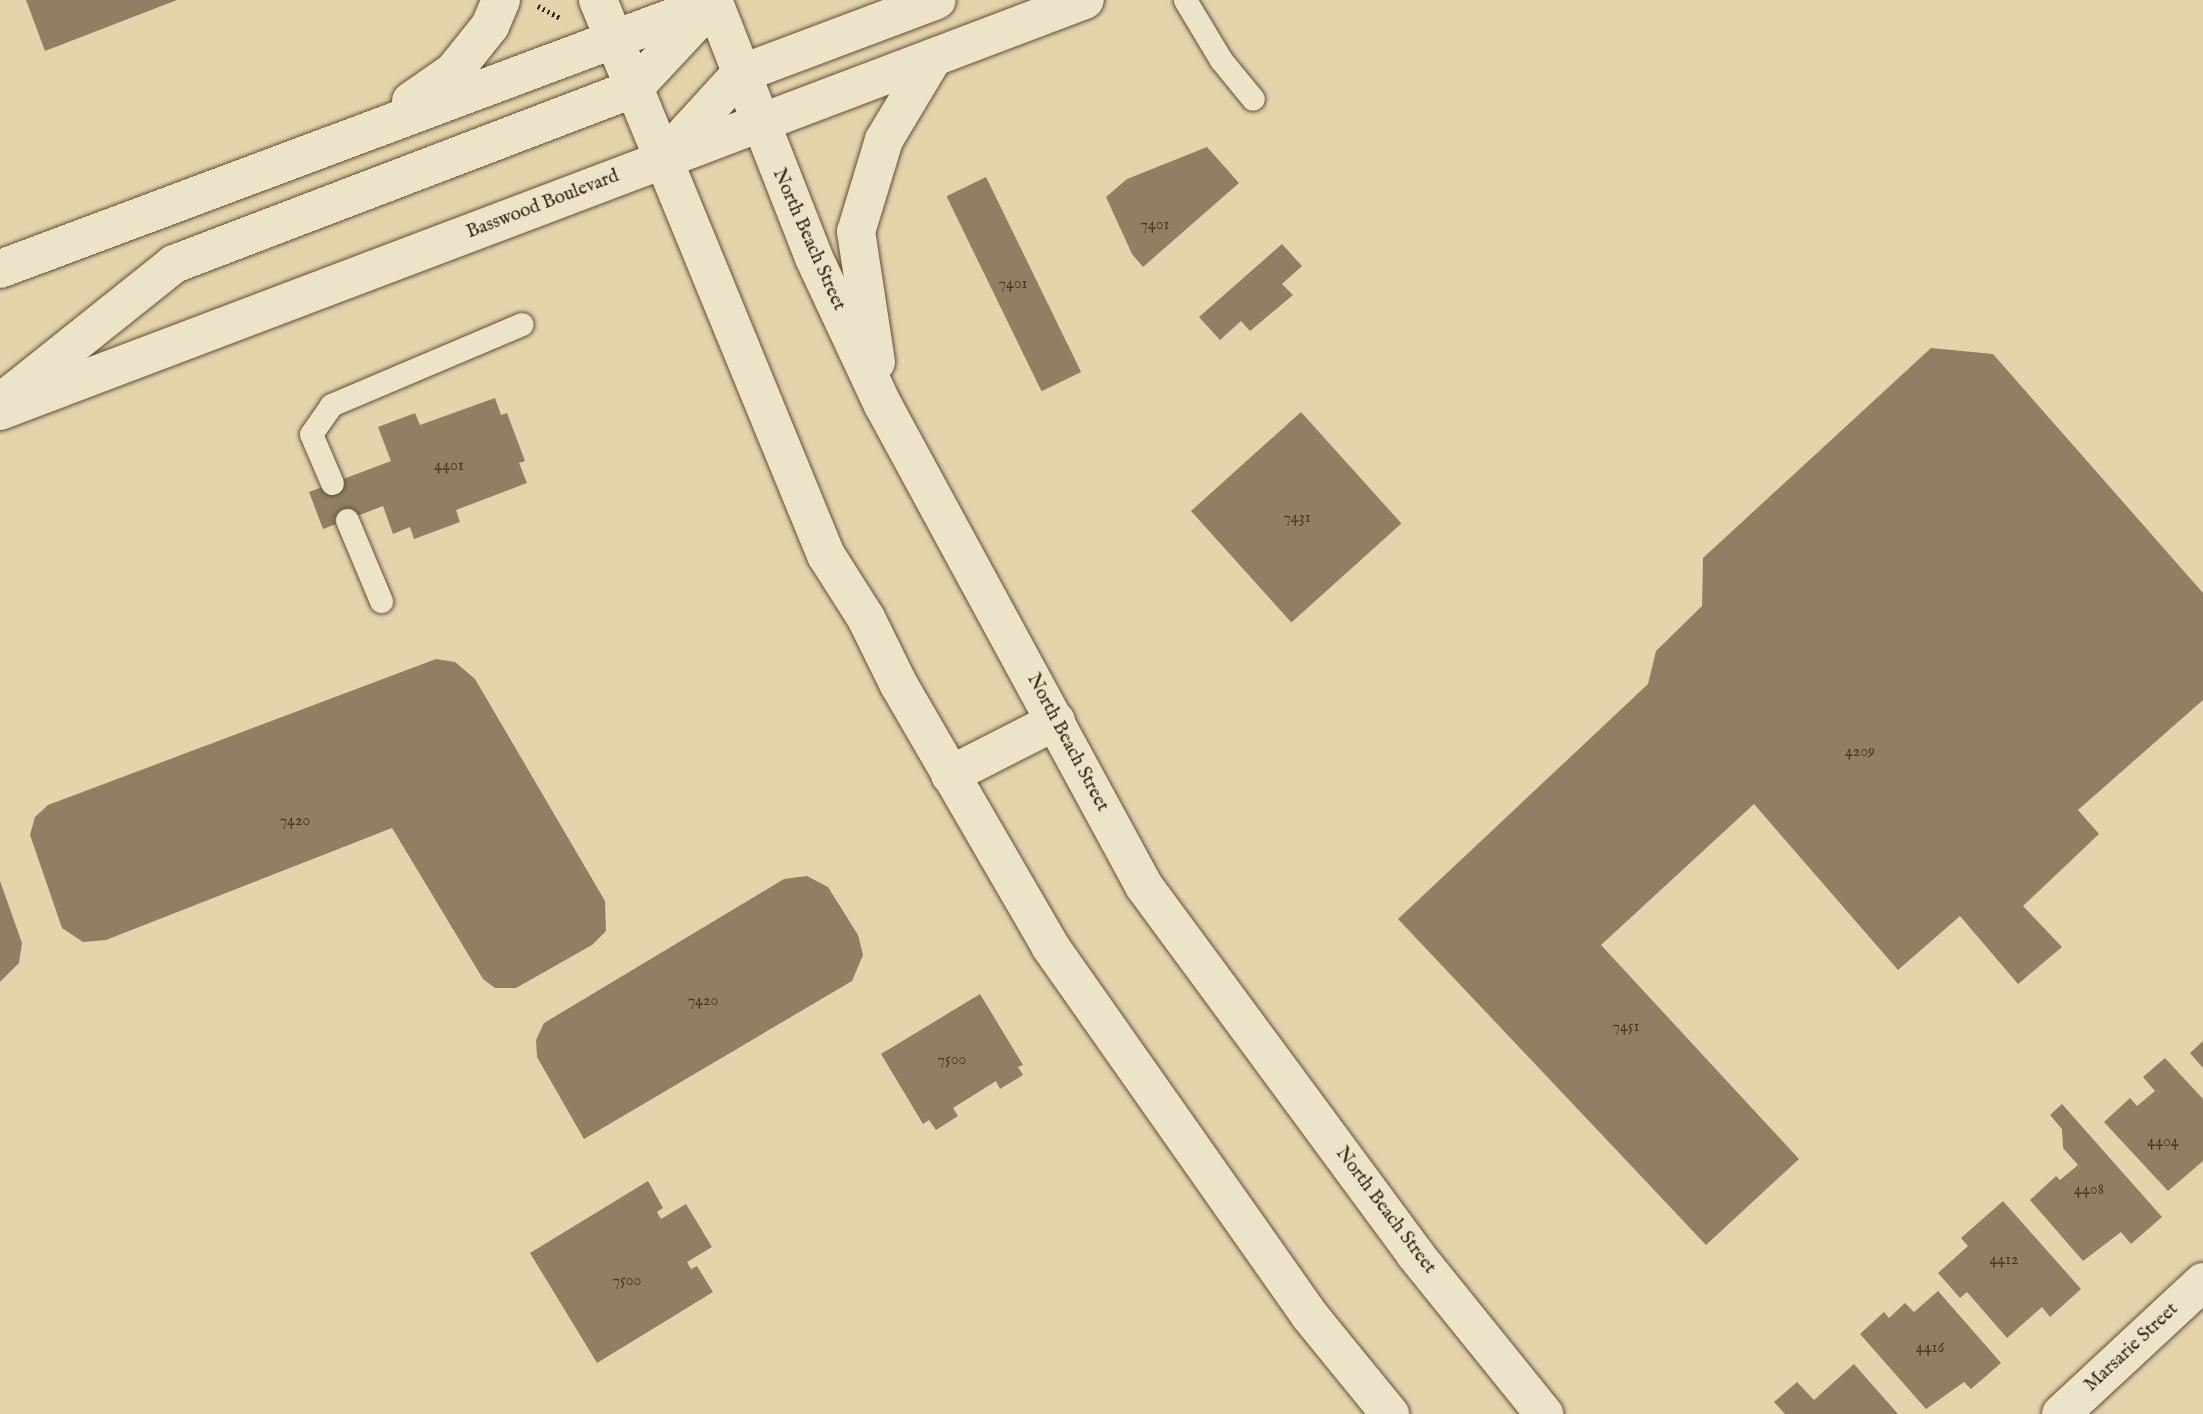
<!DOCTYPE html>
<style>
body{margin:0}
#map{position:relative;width:2203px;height:1414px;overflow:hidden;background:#e4d4ab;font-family:"IM FELL English",serif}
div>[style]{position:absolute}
.building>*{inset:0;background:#907f62;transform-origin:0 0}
.path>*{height:4.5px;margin-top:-2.25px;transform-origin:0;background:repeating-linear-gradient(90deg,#362213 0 2px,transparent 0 5.5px)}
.roads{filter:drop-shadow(0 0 2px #624e39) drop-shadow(0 0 2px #624e39)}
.service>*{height:23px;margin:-11.5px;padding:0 11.5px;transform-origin:11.5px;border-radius:11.5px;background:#ede3c8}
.minor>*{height:38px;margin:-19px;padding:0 19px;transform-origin:19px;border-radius:19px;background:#ede3c8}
.secondary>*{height:38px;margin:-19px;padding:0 19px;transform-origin:19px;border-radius:19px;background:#ede3c8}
span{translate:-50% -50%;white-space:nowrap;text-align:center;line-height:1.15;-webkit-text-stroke:7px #ede3c8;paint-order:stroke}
.number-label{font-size:16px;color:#4c3927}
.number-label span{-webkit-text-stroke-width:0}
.street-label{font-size:19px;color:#362213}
</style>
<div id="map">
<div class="building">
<i style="clip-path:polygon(26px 0,177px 0,45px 51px)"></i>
<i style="clip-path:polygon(1207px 147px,1239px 183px,1143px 267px,1132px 254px,1106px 197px,1127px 179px)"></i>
<i style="left:986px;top:177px;width:217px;height:44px;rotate:64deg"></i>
<i style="clip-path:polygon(1282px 244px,1302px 266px,1282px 284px,1293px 295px,1250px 331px,1241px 321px,1220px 340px,1199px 317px)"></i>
<i style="clip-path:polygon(1931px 348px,1993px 354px,2203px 593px,2203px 700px,2078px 810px,2099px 834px,2023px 906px,2062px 947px,2018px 984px,1960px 916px,1898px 970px,1754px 804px,1601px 945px,1799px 1159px,1706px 1245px,1398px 919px,1648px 684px,1656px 651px,1702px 606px,1703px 558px)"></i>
<i style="clip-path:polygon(495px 398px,501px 415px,507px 413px,525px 461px,519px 463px,527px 483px,456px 510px,460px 522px,414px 539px,410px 527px,393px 534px,383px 506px,323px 529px,309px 492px,391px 461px,378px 427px,415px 413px,420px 425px)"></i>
<i style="left:1301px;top:412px;width:150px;height:148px;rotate:48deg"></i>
<i style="clip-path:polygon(436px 659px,455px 662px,475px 679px,605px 901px,606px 931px,592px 945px,516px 988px,495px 988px,483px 979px,392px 828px,106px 940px,83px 942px,62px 928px,30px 835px,35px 817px,48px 805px)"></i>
<i style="clip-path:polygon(807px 876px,828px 887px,858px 935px,863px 955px,852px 981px,584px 1139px,537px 1057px,536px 1040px,544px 1023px,784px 879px)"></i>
<i style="clip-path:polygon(0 881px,22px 943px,19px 963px,0 982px)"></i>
<i style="clip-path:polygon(980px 994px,1023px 1065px,1018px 1067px,1023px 1075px,1000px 1089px,996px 1081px,953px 1108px,958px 1116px,936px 1130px,929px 1120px,923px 1124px,881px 1054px)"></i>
<i style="clip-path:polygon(2203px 1041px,2203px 1068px,2190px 1053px)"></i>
<i style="clip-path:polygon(2165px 1058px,2203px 1099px,2203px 1161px,2168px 1191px,2104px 1122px,2130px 1098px,2137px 1106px,2155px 1091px,2143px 1077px)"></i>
<i style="clip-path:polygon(2062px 1104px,2162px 1217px,2131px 1244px,2121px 1232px,2083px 1261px,2030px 1200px,2056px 1176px,2060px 1180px,2078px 1165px,2063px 1148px,2062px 1129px,2050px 1115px)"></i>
<i style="clip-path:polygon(648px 1181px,663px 1208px,657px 1212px,661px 1219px,686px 1204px,712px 1247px,687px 1262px,691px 1269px,697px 1266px,713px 1292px,597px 1363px,530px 1253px)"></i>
<i style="clip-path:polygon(2003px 1201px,2081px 1289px,2050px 1317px,2042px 1307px,2007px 1338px,1967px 1292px,1960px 1298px,1938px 1273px,1968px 1246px,1961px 1238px)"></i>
<i style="clip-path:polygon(1938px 1291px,2001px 1363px,1971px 1389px,1964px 1382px,1926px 1409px,1860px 1334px,1884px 1312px,1889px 1318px,1905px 1303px,1914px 1312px)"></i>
<i style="clip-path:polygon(1854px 1364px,1898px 1414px,1785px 1414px,1774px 1402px,1797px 1382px,1814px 1400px)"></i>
</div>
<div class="path">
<i style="left:538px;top:6px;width:26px;rotate:28deg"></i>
</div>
<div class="roads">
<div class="service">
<i style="left:1185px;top:0;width:70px;rotate:59deg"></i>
<i style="left:1221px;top:60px;width:50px;rotate:50.6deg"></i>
<i style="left:332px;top:483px;width:53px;rotate:-113.2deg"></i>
<i style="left:311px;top:434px;width:35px;rotate:-55deg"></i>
<i style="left:331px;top:405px;width:207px;rotate:-23deg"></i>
<i style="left:347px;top:520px;width:88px;rotate:67.2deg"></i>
</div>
<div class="minor">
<i style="left:2061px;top:1414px;width:194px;rotate:-42.9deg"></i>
</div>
<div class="secondary">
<i style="left:598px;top:0;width:600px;rotate:67.67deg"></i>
<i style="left:826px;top:555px;width:75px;rotate:57.6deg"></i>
<i style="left:866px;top:618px;width:75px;rotate:63.8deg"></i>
<i style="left:899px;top:685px;width:302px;rotate:59.9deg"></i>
<i style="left:1050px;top:946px;width:452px;rotate:54.9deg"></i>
<i style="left:1310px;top:1316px;width:127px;rotate:50.8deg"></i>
<i style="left:713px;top:0;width:277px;rotate:68.6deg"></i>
<i style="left:814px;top:258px;width:162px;rotate:64.9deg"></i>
<i style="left:883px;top:405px;width:547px;rotate:61.51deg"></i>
<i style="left:1144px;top:886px;width:457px;rotate:53.6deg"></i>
<i style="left:1415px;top:1254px;width:206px;rotate:51.1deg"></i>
<i style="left:411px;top:101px;width:52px;rotate:-34.9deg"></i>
<i style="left:454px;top:71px;width:58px;rotate:-51.3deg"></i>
<i style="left:490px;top:26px;width:28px;rotate:-67deg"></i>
<i style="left:667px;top:154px;width:108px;rotate:-47.6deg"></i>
<i style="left:740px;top:74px;width:210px;rotate:-20.6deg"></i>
<i style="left:0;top:269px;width:754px;rotate:-20.5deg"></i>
<i style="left:876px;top:362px;width:132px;rotate:-98.7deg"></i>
<i style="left:856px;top:232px;width:96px;rotate:-73.1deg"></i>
<i style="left:884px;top:140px;width:96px;rotate:-59.1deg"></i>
<i style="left:10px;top:395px;width:210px;rotate:-38.6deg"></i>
<i style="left:174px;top:264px;width:491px;rotate:-20.9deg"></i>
<i style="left:633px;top:89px;width:119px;rotate:-47deg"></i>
<i style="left:0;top:411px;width:1160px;rotate:-20.75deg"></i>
<i style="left:950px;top:775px;width:119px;rotate:-27deg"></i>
</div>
</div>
<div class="number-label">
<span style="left:1155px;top:225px">7401</span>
<span style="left:1013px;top:284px">7401</span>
<span style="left:449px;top:466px">4401</span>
<span style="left:1297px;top:518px">7431</span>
<span style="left:1860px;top:752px">4209</span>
<span style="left:295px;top:821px">7420</span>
<span style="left:703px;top:1001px">7420</span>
<span style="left:1626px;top:1027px">7451</span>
<span style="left:952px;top:1060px">7500</span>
<span style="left:2163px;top:1142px">4404</span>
<span style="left:2089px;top:1190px">4408</span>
<span style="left:2004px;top:1260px">4412</span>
<span style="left:627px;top:1281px">7500</span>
<span style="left:1930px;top:1348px">4416</span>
</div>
<div class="street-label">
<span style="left:543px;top:205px;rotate:-21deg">Basswood Boulevard</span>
<span style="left:808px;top:240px;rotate:66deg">North Beach Street</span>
<span style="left:1067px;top:743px;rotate:62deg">North Beach Street</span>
<span style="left:1385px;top:1211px;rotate:53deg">North Beach Street</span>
<span style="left:2132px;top:1348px;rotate:-43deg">Marsarie Street</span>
</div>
</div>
